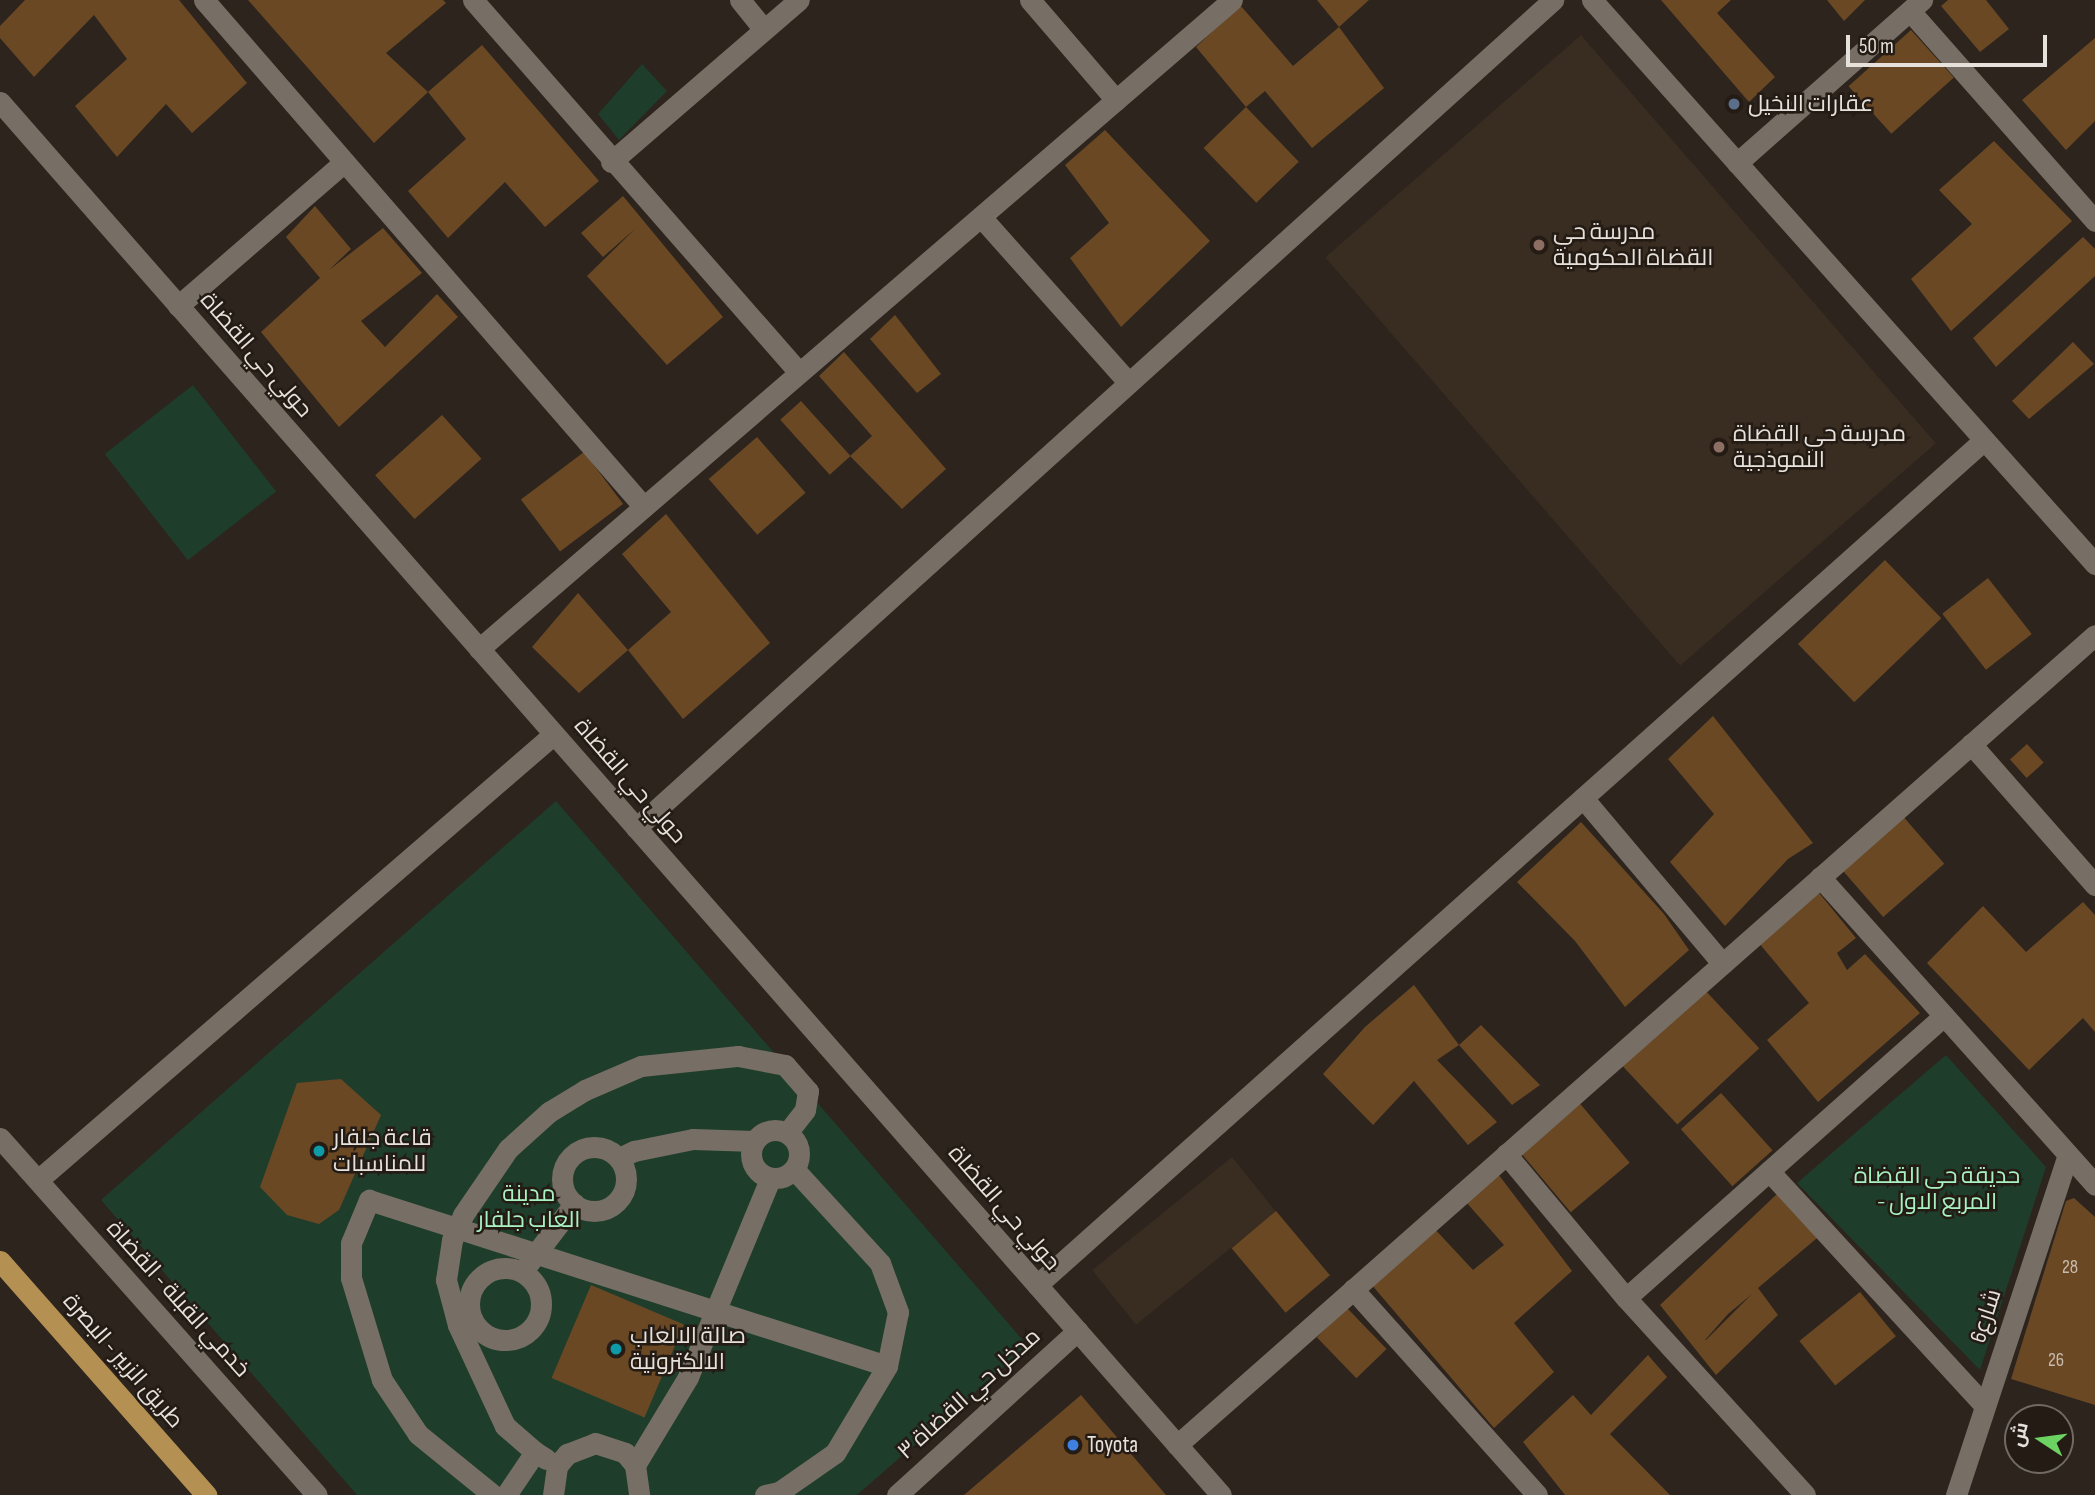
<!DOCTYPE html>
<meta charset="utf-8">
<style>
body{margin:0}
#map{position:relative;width:2095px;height:1495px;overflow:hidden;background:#2c241d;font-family:"Sofia Sans Condensed",Cairo,sans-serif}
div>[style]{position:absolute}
.built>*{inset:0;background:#392c20;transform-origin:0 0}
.green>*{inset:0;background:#1f3d2b;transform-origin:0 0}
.building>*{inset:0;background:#6a4824;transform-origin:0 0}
.minor>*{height:21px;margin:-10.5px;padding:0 10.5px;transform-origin:10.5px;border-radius:10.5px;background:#776e65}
.minor>.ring{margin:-10.5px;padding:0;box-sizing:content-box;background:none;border:21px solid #776e65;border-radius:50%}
.highway>*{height:21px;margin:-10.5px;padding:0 10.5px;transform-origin:10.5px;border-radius:10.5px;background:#b49152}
.dots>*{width:19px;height:19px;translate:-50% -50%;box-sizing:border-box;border:4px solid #231b14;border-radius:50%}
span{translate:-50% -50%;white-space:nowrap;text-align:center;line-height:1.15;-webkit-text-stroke:5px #231b14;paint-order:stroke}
.number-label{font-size:19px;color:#c8bbae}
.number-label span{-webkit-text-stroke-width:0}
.poi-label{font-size:23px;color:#e7e1dc}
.left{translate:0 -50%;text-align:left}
.street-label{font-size:23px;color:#e7e1dc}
.park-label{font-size:23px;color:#a8f2c2}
.north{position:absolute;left:2004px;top:1404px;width:70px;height:70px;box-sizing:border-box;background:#231b14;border:2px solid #716a64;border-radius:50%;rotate:283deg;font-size:19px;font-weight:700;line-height:28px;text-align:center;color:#e7e1dc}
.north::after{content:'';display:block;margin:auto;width:24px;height:32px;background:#6cd362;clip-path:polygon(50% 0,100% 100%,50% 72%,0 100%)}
.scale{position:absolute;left:1846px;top:35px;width:201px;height:32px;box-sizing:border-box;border:4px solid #e7e1dc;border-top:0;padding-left:9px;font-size:21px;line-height:24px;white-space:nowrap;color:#e7e1dc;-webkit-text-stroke:5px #231b14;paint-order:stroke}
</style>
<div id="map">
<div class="built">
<i style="left:1581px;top:35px;width:541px;height:339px;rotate:49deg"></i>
<i style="left:1232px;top:1157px;width:70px;height:180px;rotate:51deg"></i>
</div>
<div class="green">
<i style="clip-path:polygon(642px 64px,667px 91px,619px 140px,598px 114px)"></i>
<i style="left:193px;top:385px;width:135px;height:112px;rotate:52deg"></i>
<i style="clip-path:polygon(556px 801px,1028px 1346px,857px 1495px,357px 1495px,101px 1200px)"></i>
<i style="clip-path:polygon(1946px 1055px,2046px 1167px,1980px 1370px,1797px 1183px)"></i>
</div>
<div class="building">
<i style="clip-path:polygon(25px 0,179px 0,247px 83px,192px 133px,166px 104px,117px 157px,75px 106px,127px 59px,94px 15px,34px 77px,0 38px,0 26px)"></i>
<i style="clip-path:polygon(248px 0,443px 0,446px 3px,386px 53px,428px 92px,374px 143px)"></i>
<i style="clip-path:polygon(1317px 0,1369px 0,1339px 27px)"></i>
<i style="clip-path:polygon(1661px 0,1731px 0,1717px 13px,1775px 77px,1749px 102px)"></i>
<i style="clip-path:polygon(1827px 0,1865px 0,1844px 21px)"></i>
<i style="clip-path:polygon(1948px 0,1986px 0,2009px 29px,1980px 52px,1941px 6px)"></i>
<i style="clip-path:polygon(1240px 5px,1293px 66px,1339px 27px,1384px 88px,1312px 148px,1265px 91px,1246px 107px,1196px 47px)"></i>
<i style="left:1911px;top:30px;width:64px;height:84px;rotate:48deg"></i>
<i style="clip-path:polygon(2095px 38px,2095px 121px,2066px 150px,2022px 100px)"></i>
<i style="clip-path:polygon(482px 45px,599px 181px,545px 227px,505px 182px,448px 238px,408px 191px,466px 139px,428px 92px)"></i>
<i style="left:1246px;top:107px;width:76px;height:59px;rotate:46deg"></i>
<i style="clip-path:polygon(1105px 130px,1210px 241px,1121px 327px,1070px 258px,1109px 223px,1065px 165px)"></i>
<i style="clip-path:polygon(1994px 141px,2072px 221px,1951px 331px,1911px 279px,1972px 224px,1939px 190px)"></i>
<i style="clip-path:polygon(623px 196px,723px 317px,667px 365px,587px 276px,636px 228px,603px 257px,581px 233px)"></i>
<i style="clip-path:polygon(315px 206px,351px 249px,329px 270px,383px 228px,422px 273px,361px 321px,385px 347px,437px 294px,458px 317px,339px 427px,261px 332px,320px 278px,286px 237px)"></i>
<i style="clip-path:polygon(2083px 237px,2095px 249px,2095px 276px,1996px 367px,1973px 338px)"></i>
<i style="clip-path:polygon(895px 315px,941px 374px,917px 393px,870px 339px)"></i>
<i style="clip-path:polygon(2073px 342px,2094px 364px,2029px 419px,2012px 401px)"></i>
<i style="clip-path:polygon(844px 352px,946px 469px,902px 509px,850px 456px,872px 436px,819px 376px)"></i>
<i style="left:801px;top:401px;width:74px;height:28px;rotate:48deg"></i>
<i style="left:442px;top:415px;width:59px;height:90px;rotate:48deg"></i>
<i style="left:757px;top:437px;width:74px;height:64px;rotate:49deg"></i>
<i style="left:584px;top:452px;width:65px;height:79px;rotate:53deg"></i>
<i style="clip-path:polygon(666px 514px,770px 643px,683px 719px,628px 650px,579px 693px,532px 647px,578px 593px,628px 650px,671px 612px,622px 554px)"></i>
<i style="left:1885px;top:560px;width:81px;height:121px;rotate:46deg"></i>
<i style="left:1988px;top:578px;width:71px;height:58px;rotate:52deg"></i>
<i style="clip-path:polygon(1713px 716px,1813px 843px,1788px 859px,1725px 926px,1670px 862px,1714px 814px,1668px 759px)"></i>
<i style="left:2027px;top:744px;width:25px;height:23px;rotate:48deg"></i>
<i style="left:1901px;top:814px;width:66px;height:81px;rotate:49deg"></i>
<i style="clip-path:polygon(1581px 822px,1664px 914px,1689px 950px,1625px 1007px,1575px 941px,1517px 882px)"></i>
<i style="clip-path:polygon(1815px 888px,1856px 938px,1837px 953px,1847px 970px,1865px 954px,1920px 1013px,1818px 1102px,1767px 1040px,1809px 1003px,1753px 936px)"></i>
<i style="clip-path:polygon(2083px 902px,2095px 915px,2095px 1032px,2083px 1018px,2029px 1070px,1927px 963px,1983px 906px,2026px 952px)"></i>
<i style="clip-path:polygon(1414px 985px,1459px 1045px,1437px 1060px,1497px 1122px,1468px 1145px,1414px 1081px,1373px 1125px,1323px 1074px,1365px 1027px)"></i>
<i style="left:1704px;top:989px;width:81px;height:112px;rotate:47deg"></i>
<i style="clip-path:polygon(1481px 1025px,1540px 1085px,1512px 1105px,1459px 1045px)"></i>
<i style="clip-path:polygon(341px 1079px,381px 1115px,339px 1210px,319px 1224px,287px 1215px,260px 1187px,297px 1083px)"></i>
<i style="left:1721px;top:1093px;width:77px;height:54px;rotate:48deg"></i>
<i style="left:1577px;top:1100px;width:82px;height:77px;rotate:50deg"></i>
<i style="clip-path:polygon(1498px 1174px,1572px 1271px,1514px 1323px,1554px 1372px,1494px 1428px,1371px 1284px,1432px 1226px,1473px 1270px,1504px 1245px,1466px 1202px)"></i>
<i style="clip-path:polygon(evenodd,1778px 1193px,1817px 1238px,1758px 1288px,1778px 1315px,1716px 1375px,1660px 1305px,1778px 1193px,1752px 1294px,1706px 1340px,1705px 1340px,1728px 1314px,1752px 1294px)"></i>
<i style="clip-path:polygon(2074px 1198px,2095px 1217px,2095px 1405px,2011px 1379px,2066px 1201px)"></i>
<i style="left:1276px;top:1211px;width:84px;height:58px;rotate:50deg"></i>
<i style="left:591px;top:1285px;width:101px;height:101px;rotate:23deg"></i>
<i style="left:1860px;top:1292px;width:57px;height:78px;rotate:51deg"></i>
<i style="left:1347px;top:1308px;width:57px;height:42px;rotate:46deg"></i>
<i style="clip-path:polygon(1648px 1355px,1667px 1377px,1610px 1434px,1670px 1495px,1565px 1495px,1523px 1442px,1573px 1395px,1591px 1415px)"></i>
<i style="clip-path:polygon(1081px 1395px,1166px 1495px,964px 1495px)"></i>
</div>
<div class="minor">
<i style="left:204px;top:0;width:671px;rotate:49.05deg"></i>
<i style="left:473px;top:0;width:495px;rotate:48.8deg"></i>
<i style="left:740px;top:0;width:38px;rotate:51deg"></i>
<i style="left:1030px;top:0;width:132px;rotate:49.3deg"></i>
<i style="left:1592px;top:0;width:756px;rotate:48.27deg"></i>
<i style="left:1910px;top:11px;width:280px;rotate:48.6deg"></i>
<i style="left:0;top:102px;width:1852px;rotate:48.76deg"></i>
<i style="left:611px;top:162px;width:248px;rotate:-40.8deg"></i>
<i style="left:1737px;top:163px;width:247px;rotate:-41.4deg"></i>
<i style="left:981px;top:217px;width:222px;rotate:48.3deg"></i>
<i style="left:178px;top:306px;width:220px;rotate:-40.9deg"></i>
<i style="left:479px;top:649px;width:994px;rotate:-40.76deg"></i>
<i style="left:1971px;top:744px;width:188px;rotate:48.7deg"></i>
<i style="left:1583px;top:798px;width:216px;rotate:49.9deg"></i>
<i style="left:636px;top:828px;width:1236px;rotate:-42.08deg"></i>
<i style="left:1820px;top:877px;width:413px;rotate:48.2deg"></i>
<i class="ring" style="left:751px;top:1130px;width:27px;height:27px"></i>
<i style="left:0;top:1138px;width:477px;rotate:48.4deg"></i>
<i class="ring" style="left:562px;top:1147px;width:43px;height:43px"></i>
<i style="left:1506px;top:1154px;width:187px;rotate:50.2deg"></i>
<i style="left:1626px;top:1298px;width:266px;rotate:47.7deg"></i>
<i style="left:619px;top:1158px;width:17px;rotate:-25deg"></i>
<i style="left:634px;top:1151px;width:60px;rotate:-11.5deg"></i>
<i style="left:693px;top:1139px;width:61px;rotate:1.9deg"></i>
<i style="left:1769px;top:1171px;width:318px;rotate:47.4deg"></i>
<i style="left:38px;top:1180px;width:682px;rotate:-40.84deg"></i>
<i style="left:528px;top:1264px;width:76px;rotate:-52.5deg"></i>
<i class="ring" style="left:469px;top:1268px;width:51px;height:51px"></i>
<i style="left:1037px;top:1285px;width:1269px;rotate:-41.74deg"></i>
<i style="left:1353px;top:1289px;width:276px;rotate:48.2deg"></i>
<i style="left:1626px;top:1298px;width:425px;rotate:-41.6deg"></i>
<i style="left:1177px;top:1445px;width:1224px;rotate:-41.42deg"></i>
<i style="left:535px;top:1452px;width:40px;rotate:-139deg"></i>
<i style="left:505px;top:1426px;width:111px;rotate:-115deg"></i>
<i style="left:458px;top:1325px;width:47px;rotate:-104.9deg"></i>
<i style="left:446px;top:1280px;width:40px;rotate:-81.5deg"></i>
<i style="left:452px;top:1240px;width:27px;rotate:-66deg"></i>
<i style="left:463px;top:1215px;width:80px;rotate:-55.7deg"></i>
<i style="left:508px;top:1149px;width:55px;rotate:-42.1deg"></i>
<i style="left:549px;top:1112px;width:42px;rotate:-31.4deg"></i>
<i style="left:585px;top:1090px;width:61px;rotate:-23.2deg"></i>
<i style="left:641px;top:1066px;width:98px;rotate:-5.9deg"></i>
<i style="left:738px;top:1056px;width:48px;rotate:10.8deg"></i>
<i style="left:785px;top:1065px;width:35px;rotate:49deg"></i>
<i style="left:808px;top:1091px;width:19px;rotate:99deg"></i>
<i style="left:805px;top:1110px;width:29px;rotate:128deg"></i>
<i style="left:635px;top:1465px;width:103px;rotate:-58.9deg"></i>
<i style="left:688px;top:1377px;width:214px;rotate:-67.5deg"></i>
<i style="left:493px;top:1495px;width:97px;rotate:-140.9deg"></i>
<i style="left:418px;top:1434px;width:65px;rotate:-123.7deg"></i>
<i style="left:382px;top:1380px;width:107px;rotate:-106.9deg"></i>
<i style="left:351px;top:1278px;width:35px;rotate:-90deg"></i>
<i style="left:351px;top:1243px;width:47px;rotate:-67.3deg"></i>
<i style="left:369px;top:1200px;width:544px;rotate:17.77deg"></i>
<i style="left:506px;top:1495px;width:52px;rotate:-56deg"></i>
<i style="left:535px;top:1452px;width:13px;rotate:32deg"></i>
<i style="left:553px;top:1495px;width:29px;rotate:-82deg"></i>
<i style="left:557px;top:1466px;width:16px;rotate:-50deg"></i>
<i style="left:567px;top:1454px;width:30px;rotate:-21deg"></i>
<i style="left:595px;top:1443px;width:32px;rotate:18deg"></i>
<i style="left:625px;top:1453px;width:16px;rotate:50deg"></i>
<i style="left:635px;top:1465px;width:30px;rotate:82deg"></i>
<i style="left:765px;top:1495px;width:14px;rotate:-12deg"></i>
<i style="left:779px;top:1492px;width:68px;rotate:-34.9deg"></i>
<i style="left:835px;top:1453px;width:101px;rotate:-59.1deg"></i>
<i style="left:887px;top:1366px;width:55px;rotate:-78.5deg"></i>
<i style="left:898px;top:1312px;width:52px;rotate:-110.2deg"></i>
<i style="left:880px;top:1263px;width:127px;rotate:-132.5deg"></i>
<i style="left:897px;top:1495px;width:244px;rotate:-42.3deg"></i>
<i style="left:1956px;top:1495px;width:358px;rotate:-71.8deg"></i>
</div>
<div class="highway">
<i style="left:0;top:1261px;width:312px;rotate:48.6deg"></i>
</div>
<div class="dots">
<i style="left:1734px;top:104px;background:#5c6f8a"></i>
<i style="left:1539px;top:245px;background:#8d6e63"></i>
<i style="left:1719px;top:447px;background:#8d6e63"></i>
<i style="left:319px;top:1151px;background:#0f9aa8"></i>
<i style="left:616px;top:1349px;background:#0f9aa8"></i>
<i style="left:1073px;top:1445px;background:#3f7fe0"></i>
</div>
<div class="number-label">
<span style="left:2070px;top:1268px">28</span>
<span style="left:2056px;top:1361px">26</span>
</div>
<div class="poi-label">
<span class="left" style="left:1748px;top:104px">عقارات النخيل</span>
<span class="left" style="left:1553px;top:245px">مدرسة حي<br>القضاة الحكومية</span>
<span class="left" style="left:1733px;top:447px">مدرسة حي القضاة<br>النموذجية</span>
<span class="left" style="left:333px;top:1151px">قاعة جلفار<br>للمناسبات</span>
<span class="left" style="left:630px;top:1349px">صالة الالعاب<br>الالكترونية</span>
<span class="left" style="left:1087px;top:1445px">Toyota</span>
</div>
<div class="street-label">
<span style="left:256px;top:355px;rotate:49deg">حولي حي القضاة</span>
<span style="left:630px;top:781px;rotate:49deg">حولي حي القضاة</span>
<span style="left:1004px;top:1208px;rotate:49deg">حولي حي القضاة</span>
<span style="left:178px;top:1299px;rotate:48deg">خدمي القبلة - القضاة</span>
<span style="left:1986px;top:1316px;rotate:-72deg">شارع6</span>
<span style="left:123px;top:1361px;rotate:49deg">طريق الزبير - البصرة</span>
<span style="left:969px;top:1394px;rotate:-42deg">مدخل حي القضاة ٣</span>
</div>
<div class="park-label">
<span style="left:1937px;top:1189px">حديقة حي القضاة<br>- المربع الاول</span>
<span style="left:529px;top:1207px">مدينة<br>العاب جلفار</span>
</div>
<div class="north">ش</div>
<div class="scale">50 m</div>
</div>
